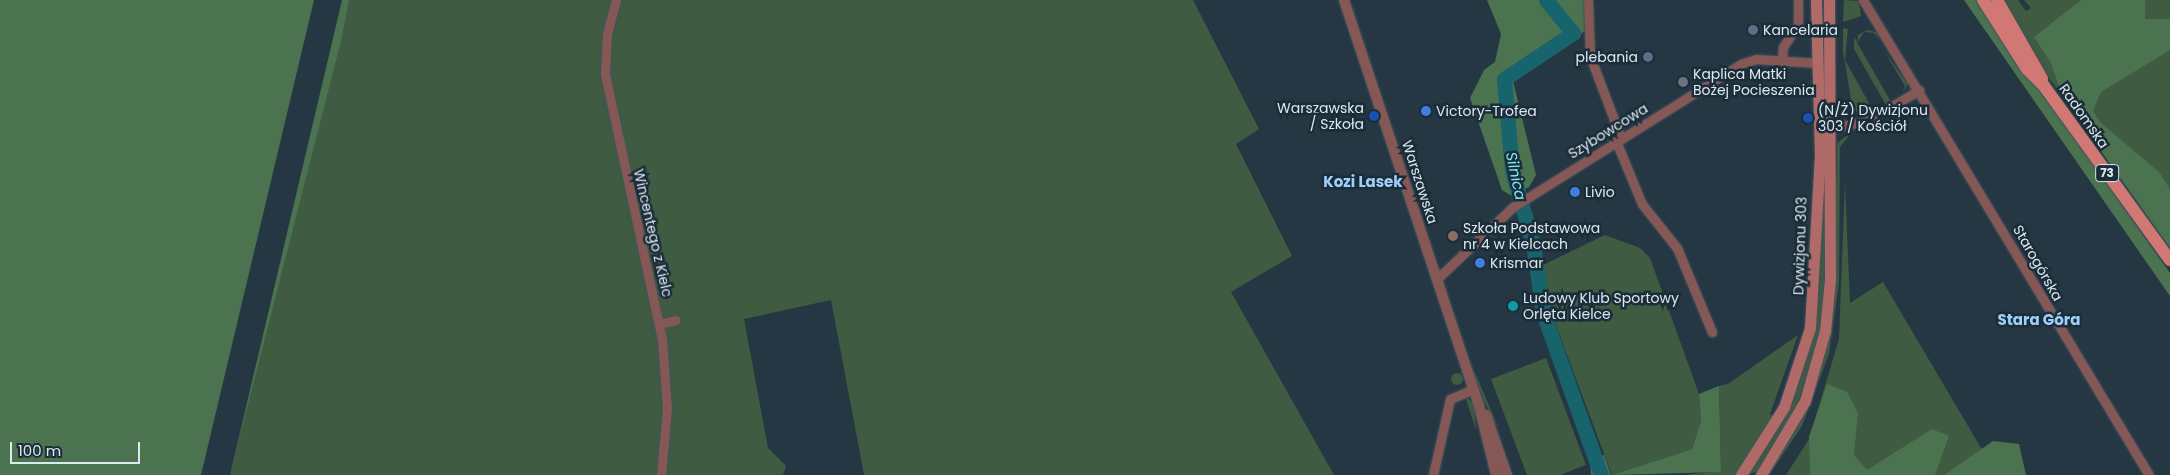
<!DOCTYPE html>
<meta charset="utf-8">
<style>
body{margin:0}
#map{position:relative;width:2170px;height:475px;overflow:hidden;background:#263744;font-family:Poppins,sans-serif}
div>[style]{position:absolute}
.green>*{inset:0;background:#3f5b42}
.round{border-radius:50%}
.forest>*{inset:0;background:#4b7350}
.river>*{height:15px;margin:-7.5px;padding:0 7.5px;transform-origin:7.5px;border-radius:7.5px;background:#17646d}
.roads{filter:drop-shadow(0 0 1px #435360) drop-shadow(0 0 1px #435360)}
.minor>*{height:9px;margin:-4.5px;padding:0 4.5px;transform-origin:4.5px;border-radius:4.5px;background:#855856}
.tertiary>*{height:10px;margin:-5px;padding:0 5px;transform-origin:5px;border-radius:5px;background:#855856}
.secondary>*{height:11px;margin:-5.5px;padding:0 5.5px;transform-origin:5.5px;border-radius:5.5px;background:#b06a67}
.primary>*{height:12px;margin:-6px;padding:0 6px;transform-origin:6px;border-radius:6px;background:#d17875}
.dots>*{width:14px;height:14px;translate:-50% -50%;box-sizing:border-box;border:2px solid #1c2d3a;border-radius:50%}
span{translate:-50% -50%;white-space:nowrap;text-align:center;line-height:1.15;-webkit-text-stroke:5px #1c2d3a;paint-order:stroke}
.shield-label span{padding:1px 4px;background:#1c2d3a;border:1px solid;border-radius:4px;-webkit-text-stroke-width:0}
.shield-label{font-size:12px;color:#dde8f0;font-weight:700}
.poi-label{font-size:14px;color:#dde8f0}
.left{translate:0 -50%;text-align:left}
.right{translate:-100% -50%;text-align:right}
.street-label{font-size:14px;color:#dde8f0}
.water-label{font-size:15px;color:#7ce9f7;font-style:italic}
.neighbourhood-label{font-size:15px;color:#9ed0fb;font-weight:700}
.scale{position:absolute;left:10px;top:442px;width:130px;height:22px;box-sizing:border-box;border:2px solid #dde8f0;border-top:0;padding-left:6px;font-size:15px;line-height:18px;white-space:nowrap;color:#dde8f0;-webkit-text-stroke:4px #1c2d3a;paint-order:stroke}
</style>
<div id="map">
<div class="green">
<i style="clip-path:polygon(349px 0,1193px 0,1259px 129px,1236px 144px,1292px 256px,1231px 292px,1334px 475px,864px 475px,831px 300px,744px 319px,768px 448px,786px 466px,783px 475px,230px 475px)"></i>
<i style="clip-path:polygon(1844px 0,1859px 1px,1861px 16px,1843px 22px)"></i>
<i style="clip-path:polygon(2001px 0,2018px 0,2026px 11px,2031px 8px,2024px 0,2170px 0,2170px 248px,2045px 72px)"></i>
<i style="clip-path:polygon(1843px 28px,1848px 29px,1845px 60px,1869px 103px,1861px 118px,1852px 106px,1843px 51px)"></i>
<i style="clip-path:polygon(1867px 30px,1876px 32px,1880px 40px,1874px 33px,1864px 32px,1857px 43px,1858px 35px)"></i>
<i style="clip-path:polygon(1854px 37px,1891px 102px,1886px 105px,1854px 49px)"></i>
<i style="clip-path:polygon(1823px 41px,1827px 41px,1824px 309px,1816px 352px,1798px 403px,1758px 471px,1747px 475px,1792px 404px,1813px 336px,1819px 288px)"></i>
<i style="clip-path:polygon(1884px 51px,1908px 84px,1902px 93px,1905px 86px)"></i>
<i style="clip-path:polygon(1852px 132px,1840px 147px,1839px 283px,1829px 354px,1802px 426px,1769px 475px,1805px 412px,1824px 358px,1834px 298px,1837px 143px)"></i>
<i style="clip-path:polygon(1845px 182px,1850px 303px,1883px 282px,1997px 475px,1786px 475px,1809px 439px,1839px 339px)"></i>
<i style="clip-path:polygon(1605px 235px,1640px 248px,1650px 258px,1699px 394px,1701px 421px,1692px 449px,1612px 475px,1548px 304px,1543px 265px)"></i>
<i style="clip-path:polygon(1798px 335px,1770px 414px,1775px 416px,1742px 466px,1735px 475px,1685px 475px,1721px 471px,1719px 386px,1728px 384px)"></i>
<i style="clip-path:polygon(1546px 358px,1586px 465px,1560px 475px,1527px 475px,1491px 379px)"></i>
<i style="clip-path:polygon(1473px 370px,1477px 377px,1499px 429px,1483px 400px)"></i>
<i class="round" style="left:1451px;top:373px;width:12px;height:12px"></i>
<i style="clip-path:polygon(1465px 396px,1474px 404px,1476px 430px)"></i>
</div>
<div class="forest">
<i style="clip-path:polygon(0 0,314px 0,201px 475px,0 475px)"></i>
<i style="clip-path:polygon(342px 0,349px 0,341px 41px,230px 475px)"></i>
<i style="clip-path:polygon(1487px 0,1584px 0,1585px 31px,1513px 81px,1536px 175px,1529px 187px,1512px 196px,1502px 190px,1470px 98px,1484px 70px,1495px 62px,1501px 34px)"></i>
<i style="clip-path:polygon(1964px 0,1977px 0,2170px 273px,2170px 296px)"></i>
<i style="clip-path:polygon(2081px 0,2145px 0,2145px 19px,2170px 19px,2170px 50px,2101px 92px,2093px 111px,2100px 122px,2159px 172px,2170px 189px,2170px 248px,2062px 96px,2051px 63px,2034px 37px)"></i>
<i style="clip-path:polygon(1827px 384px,1847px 392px,1858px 413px,1854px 455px,1867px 470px,1932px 429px,1949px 436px,1935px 475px,1810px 475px,1809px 437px)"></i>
<i style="clip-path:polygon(1719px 386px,1721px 472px,1612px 475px,1692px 449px,1701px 421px,1699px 394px)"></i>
<i style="clip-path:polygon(1993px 441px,2019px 444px,2026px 475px,1944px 475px)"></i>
<i style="clip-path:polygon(1604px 455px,1611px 475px,1591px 475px,1590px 459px)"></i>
</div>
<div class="river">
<i style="left:1546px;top:0;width:43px;rotate:50.7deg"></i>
<i style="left:1573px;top:33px;width:83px;rotate:146.3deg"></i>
<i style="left:1504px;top:79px;width:92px;rotate:85deg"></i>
<i style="left:1512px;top:171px;width:76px;rotate:74deg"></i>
<i style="left:1533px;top:244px;width:70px;rotate:81.8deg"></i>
<i style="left:1543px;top:313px;width:172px;rotate:70.3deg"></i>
</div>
<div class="roads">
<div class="minor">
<i style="left:616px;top:0;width:34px;rotate:105deg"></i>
<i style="left:607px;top:33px;width:41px;rotate:92.8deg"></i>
<i style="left:605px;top:74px;width:271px;rotate:77.9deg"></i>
<i style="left:662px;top:339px;width:69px;rotate:85.9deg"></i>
<i style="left:667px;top:408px;width:67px;rotate:95.1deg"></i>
<i style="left:1588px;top:0;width:56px;rotate:88deg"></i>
<i style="left:1590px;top:56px;width:88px;rotate:69.3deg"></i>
<i style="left:1863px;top:0;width:554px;rotate:58.95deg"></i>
<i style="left:1782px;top:60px;width:13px;rotate:-86deg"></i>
<i style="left:1783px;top:47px;width:27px;rotate:-57deg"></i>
<i style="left:1798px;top:24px;width:24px;rotate:-90deg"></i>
<i style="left:1831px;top:128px;width:37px;rotate:-11deg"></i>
<i style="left:1867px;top:121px;width:61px;rotate:-30.8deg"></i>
<i style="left:1616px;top:141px;width:68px;rotate:67.6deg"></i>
<i style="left:1642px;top:204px;width:56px;rotate:51.5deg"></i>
<i style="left:1677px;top:248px;width:91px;rotate:67.4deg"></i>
<i style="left:1437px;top:279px;width:105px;rotate:-43.5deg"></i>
<i style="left:1513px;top:207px;width:269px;rotate:-32.1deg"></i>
<i style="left:1741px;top:64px;width:16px;rotate:-18deg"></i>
<i style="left:1756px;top:59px;width:62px;rotate:3.7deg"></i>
<i style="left:659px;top:324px;width:17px;rotate:-13deg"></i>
<i style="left:1433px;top:475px;width:78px;rotate:-77.4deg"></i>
<i style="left:1450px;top:399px;width:26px;rotate:-23deg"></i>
</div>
<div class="tertiary">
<i style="left:1344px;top:0;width:424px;rotate:71.6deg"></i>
<i style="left:1478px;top:402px;width:75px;rotate:76.1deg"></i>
<i style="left:1486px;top:415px;width:64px;rotate:70.7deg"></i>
</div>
<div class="secondary">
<i style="left:1741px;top:475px;width:80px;rotate:-57.7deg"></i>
<i style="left:1784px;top:407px;width:83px;rotate:-71.8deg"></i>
<i style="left:1810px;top:328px;width:172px;rotate:-86.7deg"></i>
<i style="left:1820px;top:156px;width:156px;rotate:-91.5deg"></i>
<i style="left:1761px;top:475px;width:86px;rotate:-59.3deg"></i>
<i style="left:1805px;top:401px;width:73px;rotate:-74.1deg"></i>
<i style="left:1825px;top:331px;width:52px;rotate:-84.5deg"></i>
<i style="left:1830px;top:279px;width:279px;rotate:-90.2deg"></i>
</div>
<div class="primary">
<i style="left:1983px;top:0;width:82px;rotate:57.5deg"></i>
<i style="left:2027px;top:69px;width:24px;rotate:45deg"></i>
<i style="left:2044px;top:86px;width:215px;rotate:54.1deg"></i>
<i style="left:1997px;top:0;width:91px;rotate:60.3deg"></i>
</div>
</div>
<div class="dots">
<i style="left:1753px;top:30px;background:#5c6f8a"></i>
<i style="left:1648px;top:57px;background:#5c6f8a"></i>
<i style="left:1683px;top:82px;background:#6b7280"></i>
<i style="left:1426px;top:111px;background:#3f7fe0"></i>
<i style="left:1374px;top:116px;background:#1a4fb4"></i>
<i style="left:1808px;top:118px;background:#1a4fb4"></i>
<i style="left:1575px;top:192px;background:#3f7fe0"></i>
<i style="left:1453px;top:236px;background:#8d6e63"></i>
<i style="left:1480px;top:263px;background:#3f7fe0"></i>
<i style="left:1513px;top:306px;background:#0f9aa8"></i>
</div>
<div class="shield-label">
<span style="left:2107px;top:173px">73</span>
</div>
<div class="poi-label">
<span class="left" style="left:1763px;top:30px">Kancelaria</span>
<span class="right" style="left:1638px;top:57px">plebania</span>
<span class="left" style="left:1693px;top:82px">Kaplica Matki<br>Bożej Pocieszenia</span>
<span class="right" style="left:1364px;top:116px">Warszawska<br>/ Szkoła</span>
<span class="left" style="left:1818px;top:118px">(N/Ż) Dywizjonu<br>303 / Kościół</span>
<span class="left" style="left:1436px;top:111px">Victory-Trofea</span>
<span class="left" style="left:1585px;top:192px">Livio</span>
<span class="left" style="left:1463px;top:236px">Szkoła Podstawowa<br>nr 4 w Kielcach</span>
<span class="left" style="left:1490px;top:263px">Krismar</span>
<span class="left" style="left:1523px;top:306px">Ludowy Klub Sportowy<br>Orlęta Kielce</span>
</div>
<div class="street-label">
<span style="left:2084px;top:116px;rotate:55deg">Radomska</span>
<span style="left:1608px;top:131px;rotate:-32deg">Szybowcowa</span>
<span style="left:1420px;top:182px;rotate:72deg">Warszawska</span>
<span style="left:653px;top:233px;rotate:77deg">Wincentego z Kielc</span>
<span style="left:1800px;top:246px;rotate:-88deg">Dywizjonu 303</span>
<span style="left:2038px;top:263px;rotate:60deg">Starogórska</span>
</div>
<div class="water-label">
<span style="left:1516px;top:176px;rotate:78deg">Silnica</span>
</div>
<div class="neighbourhood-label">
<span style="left:1363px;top:182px">Kozi Lasek</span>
<span style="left:2039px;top:320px">Stara Góra</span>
</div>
<div class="scale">100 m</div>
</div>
